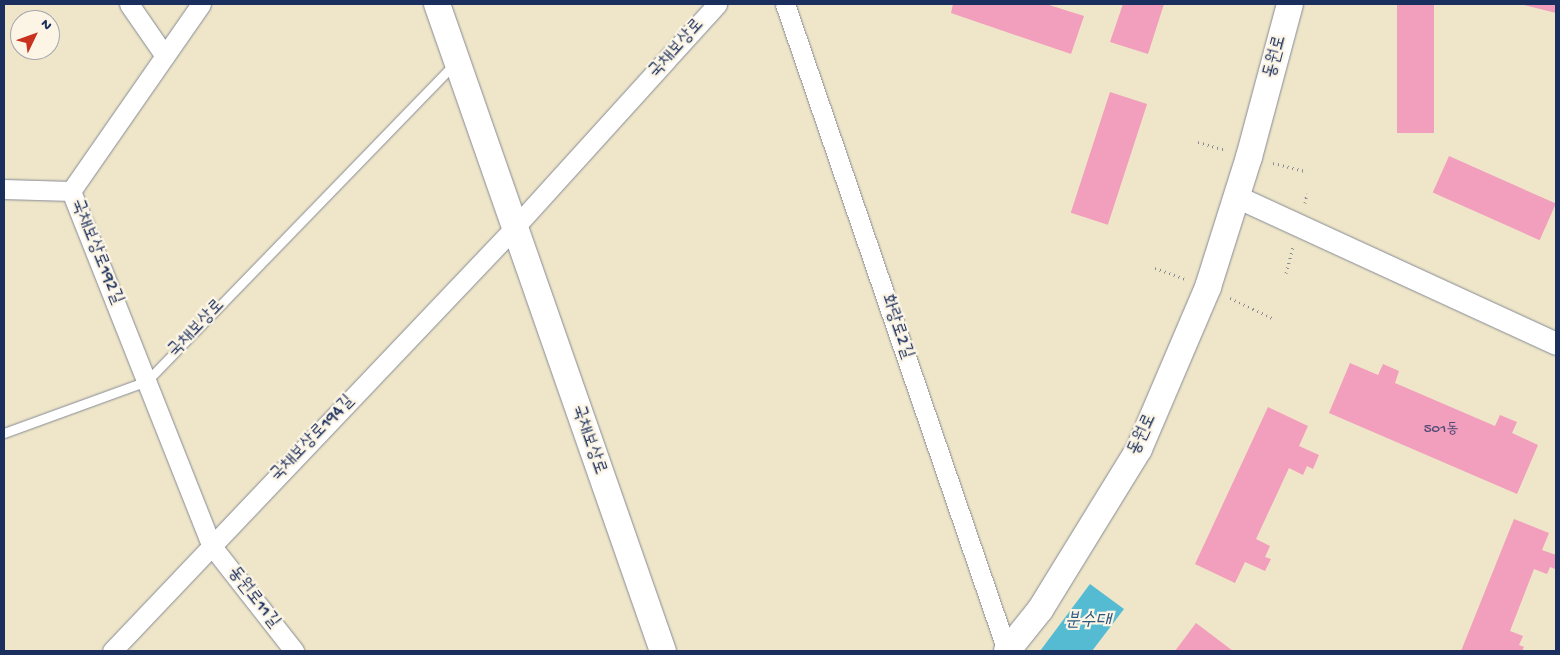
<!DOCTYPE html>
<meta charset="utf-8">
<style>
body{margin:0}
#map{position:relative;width:1560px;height:655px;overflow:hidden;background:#efe6c9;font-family:"Gochi Hand","Poor Story",sans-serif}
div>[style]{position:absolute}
.water>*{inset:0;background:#55bbd3}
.building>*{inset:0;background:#f29ebd;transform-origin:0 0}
.path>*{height:3px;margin-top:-1.5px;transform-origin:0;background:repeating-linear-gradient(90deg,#858a94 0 1px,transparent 0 5px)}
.roads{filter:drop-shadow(0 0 1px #858a94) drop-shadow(0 0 1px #858a94)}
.service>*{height:9px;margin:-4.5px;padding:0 4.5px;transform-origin:4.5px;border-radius:4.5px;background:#fff}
.minor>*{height:19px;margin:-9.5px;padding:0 9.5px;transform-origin:9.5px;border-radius:9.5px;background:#fff}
.tertiary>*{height:22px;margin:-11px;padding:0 11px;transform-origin:11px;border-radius:11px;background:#fff}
.secondary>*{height:26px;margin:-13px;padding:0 13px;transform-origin:13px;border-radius:13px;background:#fff}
span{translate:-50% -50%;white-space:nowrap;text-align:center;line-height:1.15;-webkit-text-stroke:4.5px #fcf5e5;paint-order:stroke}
.number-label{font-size:15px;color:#514b76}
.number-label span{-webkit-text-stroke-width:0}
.street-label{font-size:18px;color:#1b2f5e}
.water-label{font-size:19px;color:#2c5981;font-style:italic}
.frame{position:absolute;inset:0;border:5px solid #1b2f5e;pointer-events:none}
.north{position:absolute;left:10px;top:10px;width:50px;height:50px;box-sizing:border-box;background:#fcf5e5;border:1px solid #a2a6af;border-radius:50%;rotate:48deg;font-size:14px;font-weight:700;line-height:20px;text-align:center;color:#1b2f5e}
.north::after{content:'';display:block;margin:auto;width:18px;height:22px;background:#c8321e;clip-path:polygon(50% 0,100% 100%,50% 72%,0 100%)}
</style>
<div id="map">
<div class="water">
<i style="clip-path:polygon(1090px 584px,1124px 609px,1092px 651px,1040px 651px)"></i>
</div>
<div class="building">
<i style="clip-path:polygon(953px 4px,1046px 4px,1084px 16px,1071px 54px,951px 13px)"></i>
<i style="clip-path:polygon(1123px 4px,1164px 4px,1148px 54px,1110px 42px)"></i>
<i style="left:1397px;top:4px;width:37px;height:129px"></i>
<i style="clip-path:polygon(1520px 4px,1556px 4px,1556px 13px)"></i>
<i style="left:1110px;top:92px;width:39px;height:127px;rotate:18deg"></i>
<i style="left:1449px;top:156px;width:117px;height:40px;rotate:24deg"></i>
<i style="clip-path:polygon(1350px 363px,1378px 375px,1383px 364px,1399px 371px,1395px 383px,1495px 426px,1500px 415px,1517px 422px,1512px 433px,1538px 445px,1517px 494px,1329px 413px)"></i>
<i style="clip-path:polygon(1268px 407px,1308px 426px,1299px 446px,1319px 455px,1313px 469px,1307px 466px,1303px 475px,1289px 468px,1256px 539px,1270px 546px,1265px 557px,1271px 559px,1265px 571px,1245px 562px,1235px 583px,1195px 564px)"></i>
<i style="clip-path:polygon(1514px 519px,1549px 533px,1542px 550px,1556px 555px,1556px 566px,1555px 569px,1550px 567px,1547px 574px,1534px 569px,1510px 631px,1523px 636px,1519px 645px,1524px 647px,1522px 651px,1461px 651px)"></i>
<i style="clip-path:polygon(1196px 623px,1233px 651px,1175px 651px)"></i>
</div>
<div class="path">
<i style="left:1198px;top:142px;width:29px;rotate:16deg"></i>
<i style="left:1273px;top:163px;width:33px;rotate:14deg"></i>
<i style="left:1305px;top:203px;width:10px;rotate:-79deg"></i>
<i style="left:1155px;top:268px;width:32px;rotate:20deg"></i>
<i style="left:1286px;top:273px;width:27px;rotate:-75deg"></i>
<i style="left:1230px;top:298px;width:47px;rotate:25.5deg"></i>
</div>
<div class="roads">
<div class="service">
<i style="left:4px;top:433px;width:152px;rotate:-20deg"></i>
<i style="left:147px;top:381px;width:443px;rotate:-45.9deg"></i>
</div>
<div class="minor">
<i style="left:129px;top:4px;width:63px;rotate:55.3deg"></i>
<i style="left:201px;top:4px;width:228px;rotate:124.8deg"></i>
<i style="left:71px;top:191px;width:381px;rotate:68.4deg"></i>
<i style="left:211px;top:545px;width:135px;rotate:51.9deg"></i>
<i style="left:785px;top:4px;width:684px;rotate:71.06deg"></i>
<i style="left:4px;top:189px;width:67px;rotate:1.7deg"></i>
<i style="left:112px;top:651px;width:585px;rotate:-46.45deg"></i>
<i style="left:515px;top:227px;width:301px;rotate:-47.8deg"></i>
</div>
<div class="tertiary">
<i style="left:1237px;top:197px;width:351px;rotate:24.7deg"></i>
</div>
<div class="secondary">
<i style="left:437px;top:4px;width:685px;rotate:70.75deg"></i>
<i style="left:1007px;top:651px;width:53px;rotate:-51.2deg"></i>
<i style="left:1040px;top:610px;width:189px;rotate:-58.4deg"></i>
<i style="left:1139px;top:449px;width:176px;rotate:-66.9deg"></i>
<i style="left:1208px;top:287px;width:136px;rotate:-72.5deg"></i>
<i style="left:1249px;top:157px;width:158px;rotate:-75deg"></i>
</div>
</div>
<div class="number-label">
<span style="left:1441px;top:430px">501동</span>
</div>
<div class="street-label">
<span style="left:677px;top:49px;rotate:-48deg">국채보상로</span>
<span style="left:1276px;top:57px;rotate:-75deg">동원로</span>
<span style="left:96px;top:252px;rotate:68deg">국채보상로192길</span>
<span style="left:896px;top:327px;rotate:71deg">화랑로2길</span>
<span style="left:197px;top:329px;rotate:-46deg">국채보상로</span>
<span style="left:1143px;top:435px;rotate:-65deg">동원로</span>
<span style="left:313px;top:439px;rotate:-46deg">국채보상로194길</span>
<span style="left:588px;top:440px;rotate:71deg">국채보상로</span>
<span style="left:253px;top:598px;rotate:52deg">동원로11길</span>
</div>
<div class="water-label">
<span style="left:1088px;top:622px">분수대</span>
</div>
<div class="frame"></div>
<div class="north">N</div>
</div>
